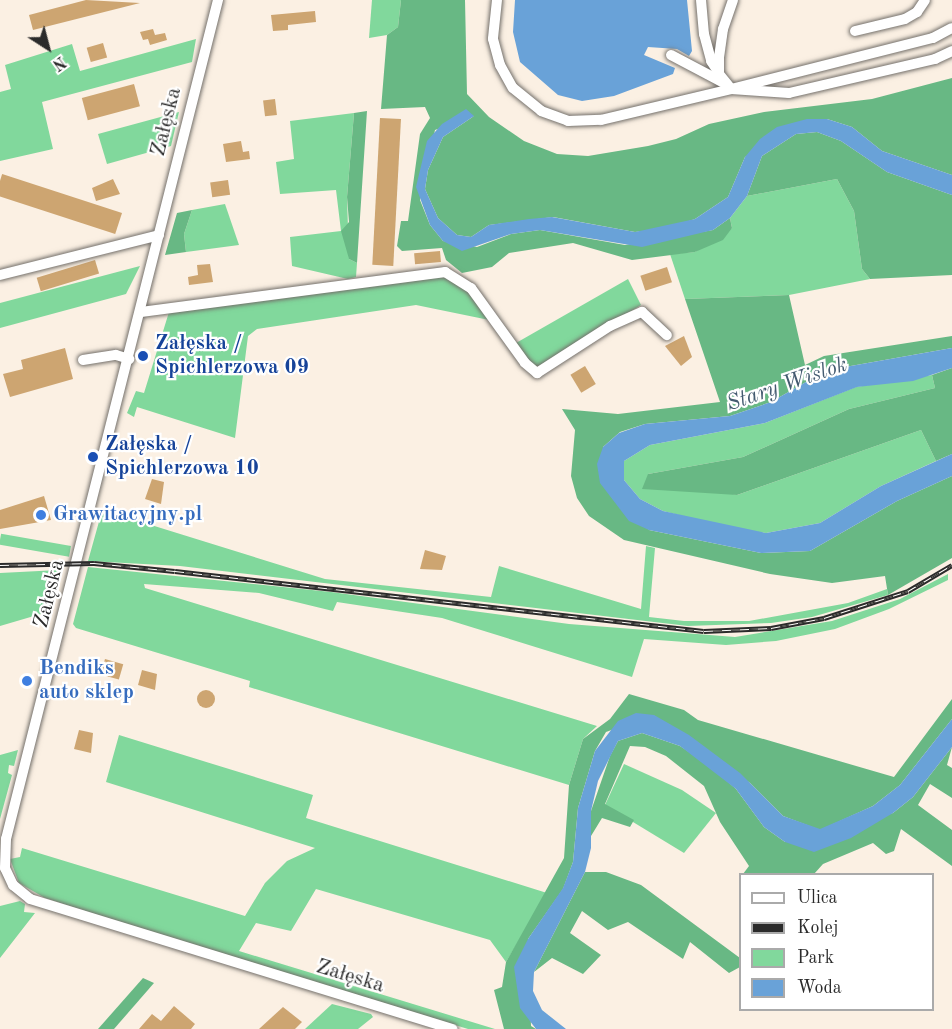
<!DOCTYPE html>
<meta charset="utf-8">
<style>
body{margin:0}
#map{position:relative;width:952px;height:1029px;overflow:hidden;background:#fbf0e3;font-family:"Old Standard TT",serif}
div>[style]{position:absolute}
.green>*{inset:0;background:#81d89c;transform-origin:0 0}
.forest>*{inset:0;background:#68b884}
.water>*{inset:0;background:#69a2d8}
.building>*{inset:0;background:#cda571;transform-origin:0 0}
.round{border-radius:50%}
.roads{filter:drop-shadow(0 0 2px #74706b) drop-shadow(0 0 2px #74706b)}
.minor>*{height:10px;margin:-5px;padding:0 5px;transform-origin:5px;border-radius:5px;background:#fff}
.rail>*{height:5px;margin-top:-2.5px;transform-origin:0;background:repeating-linear-gradient(90deg,#fff 0 9px,#2b2b2b 0 18px);box-sizing:border-box;border-block:2px solid #2b2b2b}
.dots>*{width:16px;height:16px;translate:-50% -50%;box-sizing:border-box;border:3px solid #fff;border-radius:50%}
span{translate:-50% -50%;white-space:nowrap;text-align:center;line-height:1.15;-webkit-text-stroke:4.5px #fff;paint-order:stroke}
.street-label{font-size:21px;color:#2b2b2b}
.transit-label{font-size:21px;color:#164399;font-weight:700}
.left{translate:0 -50%;text-align:left}
.shop-label{font-size:21px;color:#366cbe;font-weight:700}
.water-label{font-size:22px;color:#445b70;font-style:italic}
.legend{position:absolute;left:739px;top:873px;width:195px;height:138px;box-sizing:border-box;background:#fff;border:2px solid #aaa;margin:0;padding:8px 10px;list-style:none;font-size:18px;color:#2b2b2b}
.legend li{display:flex;align-items:center;gap:12px;height:30px}
.legend b{width:30px;border:2px solid #aaa}
.north{position:absolute;left:18px;top:18px;width:60px;height:60px;-webkit-text-stroke:4px #fff;paint-order:stroke;rotate:144deg;font-size:16px;font-weight:700;line-height:24px;text-align:center;color:#2b2b2b}
.north::after{content:'';display:block;margin:auto;width:21px;height:27px;background:#2b2b2b;clip-path:polygon(50% 0,100% 100%,50% 72%,0 100%)}
</style>
<div id="map">
<div class="green">
<i style="clip-path:polygon(372px 0,401px 0,398px 27px,387px 35px,369px 38px)"></i>
<i style="clip-path:polygon(196px 39px,192px 62px,42px 102px,53px 149px,0 161px,0 92px,11px 89px,5px 65px,72px 44px,80px 71px)"></i>
<i style="clip-path:polygon(179px 112px,171px 146px,107px 164px,98px 134px)"></i>
<i style="clip-path:polygon(354px 113px,347px 197px,349px 259px,357px 263px,356px 277px,348px 279px,292px 266px,290px 237px,341px 231px,336px 190px,280px 194px,276px 162px,294px 159px,290px 121px)"></i>
<i style="clip-path:polygon(837px 179px,854px 211px,862px 269px,870px 279px,789px 295px,685px 299px,670px 254px,695px 252px,732px 228px,730px 218px,747px 196px)"></i>
<i style="clip-path:polygon(225px 204px,239px 245px,186px 252px,184px 234px,192px 210px)"></i>
<i style="clip-path:polygon(140px 266px,126px 294px,0 328px,0 303px)"></i>
<i style="clip-path:polygon(440px 276px,460px 282px,494px 321px,416px 305px,257px 329px,248px 336px,235px 438px,137px 407px,134px 417px,127px 413px,136px 391px,144px 393px,169px 312px)"></i>
<i style="clip-path:polygon(628px 279px,641px 305px,541px 366px,532px 366px,516px 343px)"></i>
<i style="clip-path:polygon(932px 375px,935px 388px,849px 409px,743px 457px,648px 474px,737px 495px,921px 430px,936px 461px,881px 486px,820px 523px,766px 533px,730px 528px,663px 511px,640px 499px,624px 480px,624px 461px,650px 445px,765px 423px,856px 387px)"></i>
<i style="clip-path:polygon(106px 511px,325px 579px,491px 597px,499px 566px,641px 609px,646px 546px,655px 548px,649px 617px,684px 621px,749px 621px,848px 603px,887px 589px,888px 595px,812px 617px,771px 623px,688px 626px,180px 566px,88px 561px,100px 518px)"></i>
<i style="left:71px;top:546px;width:11px;height:71px;rotate:100deg"></i>
<i style="clip-path:polygon(88px 567px,331px 592px,569px 624px,735px 637px,832px 621px,900px 599px,948px 574px,948px 580px,889px 609px,835px 629px,776px 641px,726px 645px,644px 639px,632px 677px,442px 618px,337px 602px,333px 611px,259px 593px,144px 584px,145px 588px,597px 726px,583px 739px,569px 785px,249px 687px,250px 681px,76px 628px,73px 624px)"></i>
<i style="clip-path:polygon(59px 570px,51px 611px,0 626px,0 573px)"></i>
<i style="clip-path:polygon(119px 735px,313px 795px,306px 818px,547px 893px,506px 962px,490px 940px,316px 889px,291px 931px,256px 923px,239px 951px,495px 1029px,468px 1029px,94px 914px,45px 898px,19px 883px,10px 859px,20px 857px,22px 848px,245px 916px,265px 883px,287px 861px,315px 848px,106px 782px)"></i>
<i style="clip-path:polygon(18px 750px,14px 766px,9px 765px,8px 773px,12px 775px,0 819px,0 755px)"></i>
<i style="clip-path:polygon(624px 764px,682px 790px,716px 813px,684px 853px,605px 805px)"></i>
<i style="clip-path:polygon(20px 901px,25px 904px,24px 912px,35px 913px,0 958px,0 906px)"></i>
<i style="clip-path:polygon(332px 1004px,371px 1014px,373px 1017px,358px 1029px,305px 1029px)"></i>
</div>
<div class="forest">
<i style="clip-path:polygon(401px 0,465px 0,467px 94px,489px 117px,524px 141px,557px 154px,588px 156px,648px 146px,676px 139px,709px 124px,764px 112px,872px 99px,952px 78px,952px 175px,882px 151px,852px 127px,827px 119px,745px 157px,728px 197px,695px 219px,668px 228px,635px 232px,553px 217px,489px 225px,471px 237px,457px 235px,438px 218px,425px 189px,428px 170px,443px 137px,474px 116px,435px 130px,420px 200px,430px 225px,443px 241px,477px 247px,511px 234px,540px 230px,625px 245px,713px 230px,730px 218px,732px 228px,723px 240px,695px 252px,632px 260px,573px 243px,509px 253px,492px 267px,462px 273px,446px 260px,442px 248px,402px 251px,397px 246px,401px 221px,408px 221px,420px 134px,430px 118px,425px 107px,381px 109px,387px 35px,398px 27px)"></i>
<i style="clip-path:polygon(367px 111px,357px 263px,349px 259px,341px 231px,349px 222px,347px 197px,354px 113px)"></i>
<i style="clip-path:polygon(817px 132px,841px 141px,887px 172px,952px 195px,952px 275px,870px 279px,862px 269px,854px 211px,837px 179px,747px 196px,762px 156px,796px 134px)"></i>
<i style="clip-path:polygon(192px 210px,184px 234px,186px 252px,165px 255px,177px 213px)"></i>
<i style="clip-path:polygon(789px 295px,805px 365px,824px 356px,952px 336px,952px 348px,845px 367px,813px 378px,771px 402px,730px 416px,645px 424px,620px 432px,603px 447px,649px 530px,761px 553px,810px 551px,897px 501px,952px 476px,952px 558px,888px 595px,885px 576px,832px 583px,770px 574px,624px 540px,589px 516px,577px 498px,571px 476px,575px 430px,562px 409px,618px 414px,720px 402px,685px 299px)"></i>
<i style="clip-path:polygon(952px 368px,952px 454px,936px 461px,921px 430px,737px 495px,642px 489px,648px 474px,743px 457px,849px 409px,935px 388px,932px 375px)"></i>
<i style="clip-path:polygon(629px 694px,684px 710px,698px 720px,894px 777px,952px 699px,952px 719px,900px 785px,873px 806px,820px 830px,783px 816px,750px 783px,653px 715px,606px 732px,595px 751px,578px 808px,573px 862px,563px 889px,528px 939px,531px 1026px,536px 1029px,504px 1029px,494px 990px,502px 987px,506px 962px,564px 858px,569px 785px,583px 739px,610px 719px)"></i>
<i style="clip-path:polygon(642px 733px,680px 746px,710px 766px,736px 789px,764px 827px,785px 842px,893px 813px,913px 797px,952px 747px,947px 765px,952px 768px,952px 798px,930px 784px,918px 805px,952px 830px,952px 866px,901px 829px,894px 851px,886px 854px,873px 843px,823px 864px,814px 874px,743px 874px,749px 866px,720px 822px,704px 786px,666px 756px,645px 747px,630px 746px,605px 804px,634px 820px,630px 827px,602px 818px,591px 836px,591px 811px,610px 756px,618px 741px)"></i>
<i style="clip-path:polygon(585px 872px,606px 872px,641px 885px,740px 958px,740px 967px,729px 973px,690px 942px,683px 959px,628px 922px,608px 930px,582px 911px,570px 933px,601px 955px,583px 974px,552px 958px,534px 972px)"></i>
<i style="clip-path:polygon(143px 978px,154px 983px,114px 1029px,98px 1029px)"></i>
</div>
<div class="water">
<i style="clip-path:polygon(515px 0,687px 0,692px 51px,689px 56px,677px 49px,648px 47px,644px 55px,675px 68px,673px 74px,614px 96px,582px 101px,558px 95px,520px 62px,513px 32px)"></i>
<i style="clip-path:polygon(466px 109px,474px 116px,443px 137px,428px 170px,425px 189px,438px 218px,457px 235px,471px 237px,489px 225px,529px 219px,552px 217px,635px 232px,695px 219px,728px 197px,745px 157px,760px 139px,777px 127px,807px 119px,827px 119px,852px 127px,882px 151px,952px 175px,952px 195px,887px 172px,841px 141px,817px 132px,796px 134px,762px 156px,747px 196px,730px 218px,713px 230px,642px 247px,540px 230px,511px 234px,462px 251px,443px 241px,430px 225px,416px 187px,427px 141px,442px 124px)"></i>
<i style="clip-path:polygon(952px 348px,952px 368px,913px 381px,857px 387px,765px 423px,650px 445px,624px 461px,624px 480px,640px 499px,663px 511px,766px 533px,820px 523px,881px 486px,952px 454px,952px 476px,897px 501px,810px 551px,761px 553px,649px 530px,629px 521px,600px 483px,597px 464px,603px 447px,619px 433px,645px 424px,730px 416px,771px 402px,813px 378px,845px 367px)"></i>
<i style="clip-path:polygon(636px 713px,654px 715px,689px 735px,740px 773px,783px 816px,820px 829px,873px 806px,900px 785px,952px 719px,952px 747px,913px 797px,893px 813px,851px 838px,814px 852px,785px 842px,764px 827px,736px 789px,680px 746px,642px 733px,618px 741px,598px 781px,591px 811px,591px 848px,585px 872px,534px 972px,533px 991px,542px 1010px,566px 1029px,536px 1029px,520px 1008px,514px 967px,528px 939px,563px 888px,573px 862px,578px 808px,595px 751px,618px 721px)"></i>
</div>
<div class="building">
<i style="clip-path:polygon(86px 0,140px 3px,33px 30px,29px 15px)"></i>
<i style="clip-path:polygon(315px 11px,316px 22px,288px 25px,288px 30px,273px 31px,271px 15px)"></i>
<i style="clip-path:polygon(153px 29px,155px 35px,165px 33px,167px 40px,150px 45px,148px 39px,143px 40px,140px 32px)"></i>
<i style="left:103px;top:43px;width:15px;height:17px;rotate:74deg"></i>
<i style="left:134px;top:84px;width:23px;height:54px;rotate:75deg"></i>
<i style="left:275px;top:99px;width:16px;height:12px;rotate:83deg"></i>
<i style="left:380px;top:118px;width:21px;height:147px;rotate:3deg"></i>
<i style="clip-path:polygon(241px 141px,243px 152px,249px 151px,250px 159px,226px 162px,223px 144px)"></i>
<i style="clip-path:polygon(113px 179px,120px 194px,96px 201px,92px 188px)"></i>
<i style="left:228px;top:180px;width:15px;height:18px;rotate:82deg"></i>
<i style="left:122px;top:213px;width:22px;height:126px;rotate:108deg"></i>
<i style="left:440px;top:251px;width:11px;height:26px;rotate:85deg"></i>
<i style="left:95px;top:260px;width:14px;height:61px;rotate:73deg"></i>
<i style="clip-path:polygon(210px 264px,213px 282px,189px 285px,188px 277px,198px 275px,197px 265px)"></i>
<i style="left:667px;top:267px;width:16px;height:28px;rotate:72deg"></i>
<i style="clip-path:polygon(684px 336px,692px 357px,681px 366px,665px 346px)"></i>
<i style="clip-path:polygon(65px 348px,73px 379px,10px 397px,3px 374px,23px 369px,21px 360px)"></i>
<i style="left:585px;top:366px;width:21px;height:17px;rotate:59deg"></i>
<i style="clip-path:polygon(152px 479px,164px 482px,161px 504px,145px 499px)"></i>
<i style="clip-path:polygon(44px 496px,51px 520px,0 529px,0 510px)"></i>
<i style="clip-path:polygon(425px 550px,446px 556px,442px 570px,420px 569px)"></i>
<i style="left:105px;top:659px;width:19px;height:16px;rotate:16deg"></i>
<i style="clip-path:polygon(142px 670px,157px 674px,155px 690px,138px 685px)"></i>
<i class="round" style="left:197px;top:690px;width:18px;height:18px"></i>
<i style="clip-path:polygon(79px 730px,93px 733px,91px 753px,74px 749px)"></i>
<i style="clip-path:polygon(174px 1006px,195px 1024px,191px 1029px,139px 1029px,152px 1014px,161px 1021px)"></i>
<i style="clip-path:polygon(283px 1007px,302px 1022px,295px 1029px,259px 1029px)"></i>
</div>
<div class="roads">
<div class="minor">
<i style="left:218px;top:0;width:865px;rotate:104.18deg"></i>
<i style="left:6px;top:839px;width:29px;rotate:92deg"></i>
<i style="left:5px;top:868px;width:19px;rotate:65deg"></i>
<i style="left:13px;top:885px;width:22px;rotate:39deg"></i>
<i style="left:30px;top:899px;width:442px;rotate:17.1deg"></i>
<i style="left:497px;top:0;width:39px;rotate:96deg"></i>
<i style="left:493px;top:39px;width:27px;rotate:75deg"></i>
<i style="left:500px;top:65px;width:26px;rotate:61deg"></i>
<i style="left:513px;top:88px;width:36px;rotate:39deg"></i>
<i style="left:541px;top:111px;width:29px;rotate:20deg"></i>
<i style="left:568px;top:121px;width:33px;rotate:-2deg"></i>
<i style="left:601px;top:120px;width:134px;rotate:-13.4deg"></i>
<i style="left:731px;top:89px;width:208px;rotate:-14.2deg"></i>
<i style="left:933px;top:38px;width:21px;rotate:-28deg"></i>
<i style="left:701px;top:0;width:34px;rotate:85deg"></i>
<i style="left:704px;top:34px;width:28px;rotate:75deg"></i>
<i style="left:711px;top:61px;width:14px;rotate:56deg"></i>
<i style="left:733px;top:0;width:31px;rotate:109deg"></i>
<i style="left:723px;top:29px;width:27px;rotate:98deg"></i>
<i style="left:719px;top:56px;width:18px;rotate:90deg"></i>
<i style="left:719px;top:74px;width:19px;rotate:51deg"></i>
<i style="left:731px;top:89px;width:58px;rotate:3.9deg"></i>
<i style="left:789px;top:93px;width:150px;rotate:-13.1deg"></i>
<i style="left:935px;top:59px;width:19px;rotate:-25deg"></i>
<i style="left:855px;top:31px;width:51px;rotate:-13.5deg"></i>
<i style="left:905px;top:19px;width:14px;rotate:-30deg"></i>
<i style="left:917px;top:12px;width:14px;rotate:-56deg"></i>
<i style="left:671px;top:55px;width:60px;rotate:27.8deg"></i>
<i style="left:0;top:275px;width:164px;rotate:-14.1deg"></i>
<i style="left:141px;top:312px;width:307px;rotate:-7.5deg"></i>
<i style="left:445px;top:272px;width:31px;rotate:32deg"></i>
<i style="left:471px;top:288px;width:92px;rotate:54.2deg"></i>
<i style="left:525px;top:363px;width:16px;rotate:40deg"></i>
<i style="left:537px;top:373px;width:87px;rotate:-32.8deg"></i>
<i style="left:610px;top:326px;width:35px;rotate:-24deg"></i>
<i style="left:642px;top:312px;width:34px;rotate:43deg"></i>
<i style="left:83px;top:360px;width:33px;rotate:-9deg"></i>
<i style="left:116px;top:355px;width:14px;rotate:17deg"></i>
</div>
</div>
<div class="rail">
<i style="left:0;top:565px;width:94px;rotate:-1.2deg"></i>
<i style="left:94px;top:563px;width:81px;rotate:5.6deg"></i>
<i style="left:175px;top:571px;width:532px;rotate:6.47deg"></i>
<i style="left:704px;top:631px;width:67px;rotate:-2.6deg"></i>
<i style="left:771px;top:628px;width:54px;rotate:-10.7deg"></i>
<i style="left:824px;top:618px;width:88px;rotate:-17.8deg"></i>
<i style="left:908px;top:591px;width:51px;rotate:-30.6deg"></i>
</div>
<div class="dots">
<i style="left:143px;top:356px;background:#1a4fb4"></i>
<i style="left:93px;top:457px;background:#1a4fb4"></i>
<i style="left:41px;top:515px;background:#3f7fe0"></i>
<i style="left:27px;top:681px;background:#3f7fe0"></i>
</div>
<div class="street-label">
<span style="left:167px;top:122px;rotate:-76deg">Załęska</span>
<span style="left:50px;top:594px;rotate:-76deg">Załęska</span>
<span style="left:350px;top:977px;rotate:17deg">Załęska</span>
</div>
<div class="transit-label">
<span class="left" style="left:155px;top:356px">Załęska /<br>Spichlerzowa 09</span>
<span class="left" style="left:105px;top:457px">Załęska /<br>Spichlerzowa 10</span>
</div>
<div class="shop-label">
<span class="left" style="left:53px;top:515px">Grawitacyjny.pl</span>
<span class="left" style="left:39px;top:681px">Bendiks<br>auto sklep</span>
</div>
<div class="water-label">
<span style="left:787px;top:385px;rotate:-19deg">Stary Wislok</span>
</div>
<ul class="legend">
<li><b style="height:8px;background:#fff"></b>Ulica</li>
<li><b style="height:8px;background:#2b2b2b"></b>Kolej</li>
<li><b style="height:16px;background:#81d89c"></b>Park</li>
<li><b style="height:16px;background:#69a2d8"></b>Woda</li>
</ul>
<div class="north">N</div>
</div>
